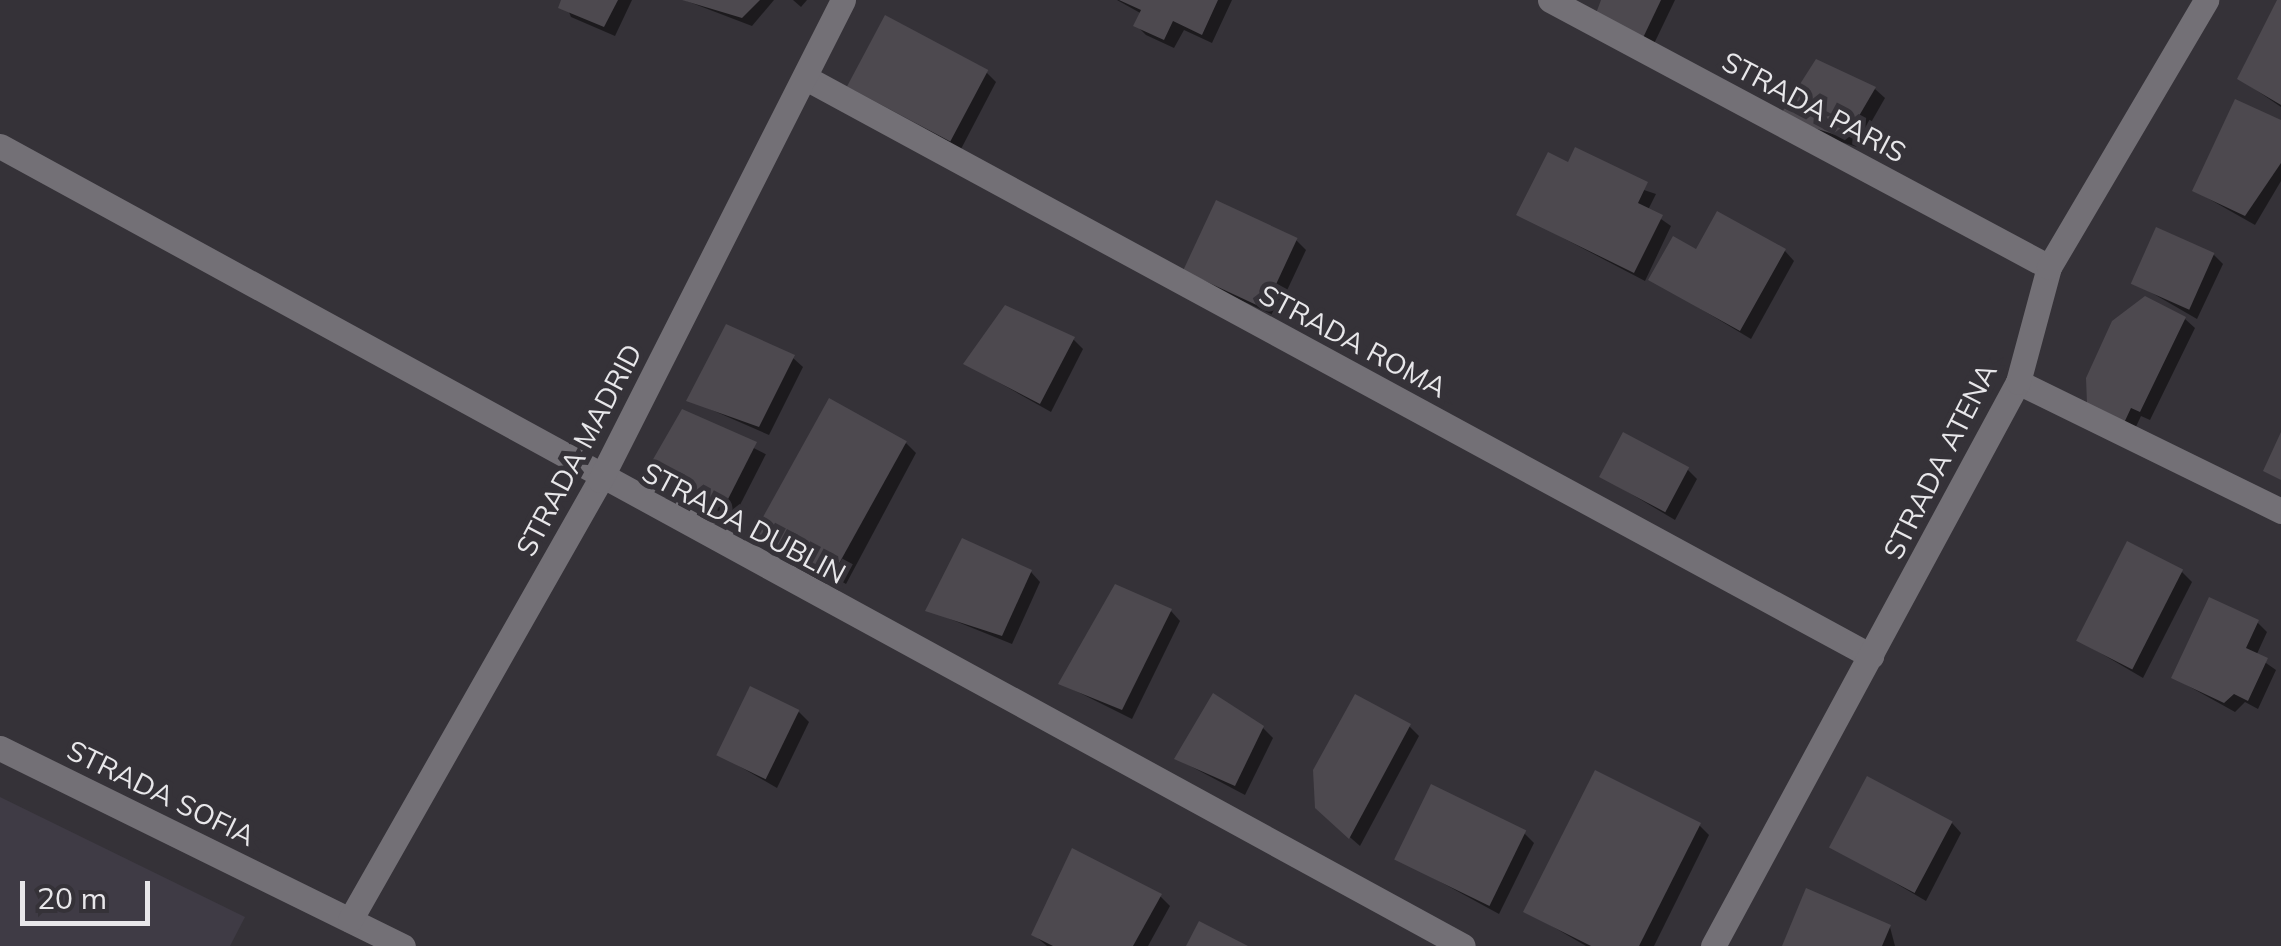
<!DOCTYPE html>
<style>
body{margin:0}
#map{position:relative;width:2281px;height:946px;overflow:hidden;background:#353238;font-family:Mulish,sans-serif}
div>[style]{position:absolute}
.built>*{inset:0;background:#3f3b45}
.shadow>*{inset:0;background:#0007;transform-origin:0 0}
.building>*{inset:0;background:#4d494f;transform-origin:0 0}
.street>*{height:25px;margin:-12.5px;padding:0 12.5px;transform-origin:12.5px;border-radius:12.5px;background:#737076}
span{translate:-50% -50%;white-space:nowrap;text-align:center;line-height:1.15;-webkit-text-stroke:10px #353238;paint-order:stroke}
.street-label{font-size:28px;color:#e8e7ea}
.scale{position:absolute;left:20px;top:881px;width:130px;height:45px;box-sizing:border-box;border:5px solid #e8e7ea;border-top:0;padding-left:12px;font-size:30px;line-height:35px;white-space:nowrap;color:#e8e7ea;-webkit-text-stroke:8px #353238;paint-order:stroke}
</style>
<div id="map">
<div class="built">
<i style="clip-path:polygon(0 797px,245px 917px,230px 946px,0 946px)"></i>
</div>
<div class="shadow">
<i style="clip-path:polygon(564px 0,632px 0,615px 36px,571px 17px)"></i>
<i style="clip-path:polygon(684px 0,774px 0,752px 26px)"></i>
<i style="clip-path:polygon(793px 0,807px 0,801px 7px)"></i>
<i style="clip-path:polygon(1117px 0,1232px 0,1212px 43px,1184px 30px,1174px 48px,1146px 35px,1136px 25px,1142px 14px)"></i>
<i style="clip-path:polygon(1603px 0,1675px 0,1651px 50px)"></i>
<i style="clip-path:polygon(2280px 0,2281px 0,2281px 107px,2240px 79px)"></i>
<i style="clip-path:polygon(986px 72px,996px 82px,961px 149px,850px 85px)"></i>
<i style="clip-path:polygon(1875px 89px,1885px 98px,1857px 147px,1792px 126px)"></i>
<i style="clip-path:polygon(2281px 123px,2281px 181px,2255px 225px,2195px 191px)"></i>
<i style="clip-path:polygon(1569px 165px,1656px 194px,1648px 210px,1671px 226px,1645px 281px,1519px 215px)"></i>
<i style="clip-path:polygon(1296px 240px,1306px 250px,1275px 316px,1195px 279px)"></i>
<i style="clip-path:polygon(1785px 251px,1794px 261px,1751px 339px,1651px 279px,1697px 252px)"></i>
<i style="clip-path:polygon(2214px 255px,2223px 264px,2197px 319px,2133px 282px)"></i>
<i style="clip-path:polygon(2185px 319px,2195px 328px,2150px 420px,2141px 416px,2134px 431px,2100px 414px)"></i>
<i style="clip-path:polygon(1073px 339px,1083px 349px,1051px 412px,966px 364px)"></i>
<i style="clip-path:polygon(793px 358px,803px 367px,769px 435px,689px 400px)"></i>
<i style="left:683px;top:412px;width:93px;height:72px;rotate:27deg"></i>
<i style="clip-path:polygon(906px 443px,916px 453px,846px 584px,763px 537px)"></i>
<i style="clip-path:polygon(1687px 469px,1697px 479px,1675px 520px,1601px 476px)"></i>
<i style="clip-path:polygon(1031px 572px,1040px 582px,1012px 644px,928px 610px)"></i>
<i style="clip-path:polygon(2182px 572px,2192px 582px,2143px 678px,2080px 641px)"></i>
<i style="clip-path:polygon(1171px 611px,1180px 621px,1132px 719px,1062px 684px)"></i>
<i style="clip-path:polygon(2257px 622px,2267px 632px,2256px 656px,2276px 670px,2258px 709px,2245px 702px,2235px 712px,2174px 678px)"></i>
<i style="clip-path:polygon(799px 712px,809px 722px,777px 788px,720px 755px)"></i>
<i style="clip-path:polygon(1409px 726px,1419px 736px,1360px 846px,1328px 818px)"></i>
<i style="clip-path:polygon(1263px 728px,1273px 738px,1245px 795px,1177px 759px)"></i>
<i style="clip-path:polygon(1952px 823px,1961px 833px,1926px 901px,1832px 846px)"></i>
<i style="clip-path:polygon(1699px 825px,1709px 835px,1654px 946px,1586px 946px,1526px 911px)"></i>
<i style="clip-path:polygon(1524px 833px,1534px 843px,1499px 914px,1397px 858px)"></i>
<i style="clip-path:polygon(1160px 896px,1170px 906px,1148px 946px,1047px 946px,1034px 935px)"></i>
<i style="clip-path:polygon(1890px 927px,1895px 946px,1784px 946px)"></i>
</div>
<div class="building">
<i style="clip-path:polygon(561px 0,618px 0,604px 27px,558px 8px)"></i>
<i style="clip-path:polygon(682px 0,760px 0,742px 18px)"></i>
<i style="clip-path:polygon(1119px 0,1218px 0,1202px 35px,1173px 21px,1164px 40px,1133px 26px,1141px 10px)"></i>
<i style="clip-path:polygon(1601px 0,1661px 0,1641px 42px,1595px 16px)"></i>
<i style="clip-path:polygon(2277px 0,2281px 0,2281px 105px,2237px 79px)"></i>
<i style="left:885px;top:15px;width:117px;height:81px;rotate:28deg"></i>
<i style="clip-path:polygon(1816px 59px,1876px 87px,1846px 138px,1779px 117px)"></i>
<i style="clip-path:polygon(2235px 99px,2281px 120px,2281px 163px,2245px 216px,2192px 191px)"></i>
<i style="clip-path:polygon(1575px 147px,1648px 182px,1638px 203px,1663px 215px,1634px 273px,1516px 215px,1548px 152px,1568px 162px)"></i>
<i style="left:1216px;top:200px;width:90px;height:78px;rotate:25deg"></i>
<i style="clip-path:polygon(1717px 211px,1786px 249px,1740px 331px,1648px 280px,1673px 236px,1696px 249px)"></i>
<i style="left:2156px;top:227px;width:64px;height:62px;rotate:24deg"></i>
<i style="clip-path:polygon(2145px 296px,2186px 317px,2140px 412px,2131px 408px,2124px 423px,2087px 404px,2086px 378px,2112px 321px)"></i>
<i style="clip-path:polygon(1005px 305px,1075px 337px,1040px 404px,963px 364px)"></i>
<i style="clip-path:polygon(726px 324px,795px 355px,759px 427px,686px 401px)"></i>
<i style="left:829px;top:398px;width:89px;height:157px;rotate:29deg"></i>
<i style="clip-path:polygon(682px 409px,757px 442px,725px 505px,644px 475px)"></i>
<i style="left:1623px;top:432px;width:75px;height:51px;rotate:28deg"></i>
<i style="clip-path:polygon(2281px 432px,2281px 480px,2263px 471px)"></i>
<i style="clip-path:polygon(962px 538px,1032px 570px,1002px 636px,925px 611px)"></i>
<i style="left:2127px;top:541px;width:63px;height:112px;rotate:27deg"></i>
<i style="clip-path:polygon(1115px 584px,1172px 609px,1122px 710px,1058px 684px)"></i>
<i style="clip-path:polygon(2209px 597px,2259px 620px,2246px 648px,2268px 658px,2248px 701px,2234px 694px,2224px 703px,2171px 678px)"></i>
<i style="left:750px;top:686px;width:55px;height:77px;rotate:26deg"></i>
<i style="clip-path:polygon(1213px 693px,1264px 726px,1235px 786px,1174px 759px)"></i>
<i style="clip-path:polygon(1355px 694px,1411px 724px,1349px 839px,1315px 808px,1313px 770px)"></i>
<i style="clip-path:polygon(1595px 770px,1701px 823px,1639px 946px,1591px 946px,1523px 912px)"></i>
<i style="left:1867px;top:776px;width:97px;height:81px;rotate:28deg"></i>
<i style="left:1431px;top:784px;width:106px;height:84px;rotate:26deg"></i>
<i style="clip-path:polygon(1072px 848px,1162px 894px,1133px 946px,1053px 946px,1031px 935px)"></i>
<i style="clip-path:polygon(1806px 888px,1891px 925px,1882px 946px,1782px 946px)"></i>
<i style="clip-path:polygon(1199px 921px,1248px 946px,1186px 946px)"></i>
</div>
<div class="street">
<i style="left:1550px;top:0;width:566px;rotate:28.15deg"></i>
<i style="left:806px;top:78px;width:1212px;rotate:28.49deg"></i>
<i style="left:0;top:146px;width:1667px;rotate:28.67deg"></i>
<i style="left:2018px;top:382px;width:293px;rotate:26.1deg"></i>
<i style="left:0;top:748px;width:449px;rotate:26.2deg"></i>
<i style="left:350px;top:920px;width:506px;rotate:-60.4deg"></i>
<i style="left:600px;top:480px;width:538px;rotate:-63.15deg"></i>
<i style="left:1713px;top:946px;width:641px;rotate:-61.6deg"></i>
<i style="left:2018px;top:382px;width:119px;rotate:-74.9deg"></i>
<i style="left:2049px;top:267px;width:310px;rotate:-59.5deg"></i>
</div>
<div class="street-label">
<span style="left:1814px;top:107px;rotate:28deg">STRADA PARIS</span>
<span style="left:1353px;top:341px;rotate:28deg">STRADA ROMA</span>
<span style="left:579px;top:450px;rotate:-62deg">STRADA MADRID</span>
<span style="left:1940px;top:461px;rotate:-63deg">STRADA ATENA</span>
<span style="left:744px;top:523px;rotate:28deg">STRADA DUBLIN</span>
<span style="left:161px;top:793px;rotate:26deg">STRADA SOFIA</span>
</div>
<div class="scale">20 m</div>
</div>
